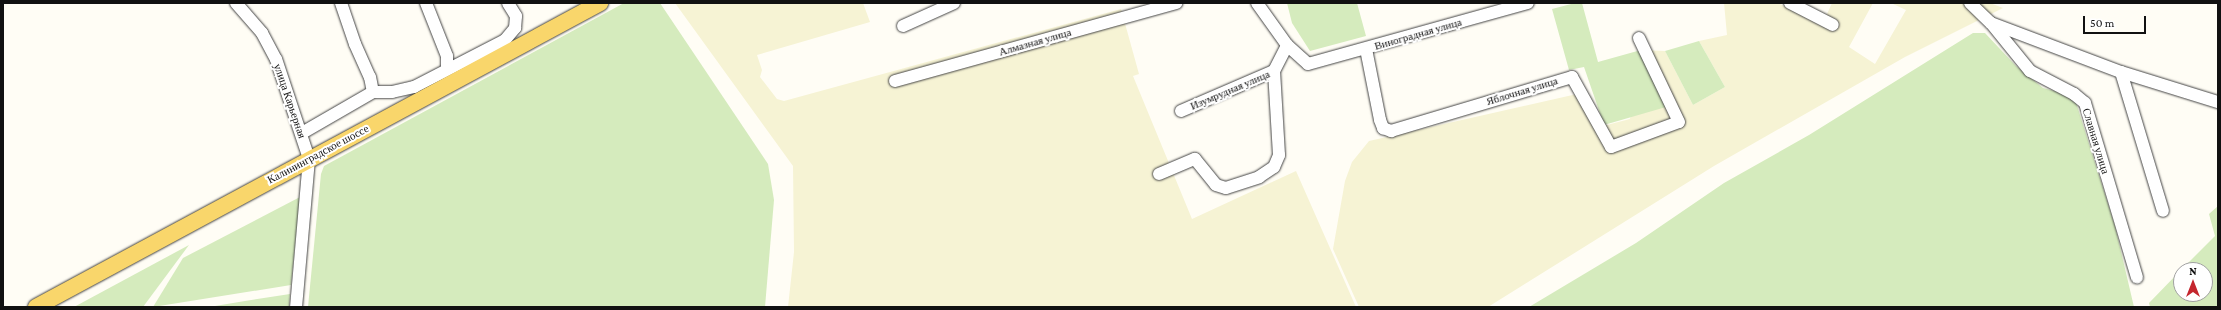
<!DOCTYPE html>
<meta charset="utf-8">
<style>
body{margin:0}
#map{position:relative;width:2221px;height:310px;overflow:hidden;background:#fffdf5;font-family:"Crimson Pro",serif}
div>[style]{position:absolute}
.farmland>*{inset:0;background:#f6f3d4}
.green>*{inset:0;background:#d5ebbd}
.roads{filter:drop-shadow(0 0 1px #444) drop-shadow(0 0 1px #444)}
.minor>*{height:12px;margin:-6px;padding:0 6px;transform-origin:6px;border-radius:6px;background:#fff}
.major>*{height:16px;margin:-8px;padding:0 8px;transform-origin:8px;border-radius:8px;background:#f9d66b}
span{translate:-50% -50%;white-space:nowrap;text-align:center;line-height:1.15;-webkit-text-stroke:4px #fff;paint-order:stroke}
.street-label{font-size:11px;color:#111}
.frame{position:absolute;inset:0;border:4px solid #111;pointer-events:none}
.north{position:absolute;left:2173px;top:262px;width:40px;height:40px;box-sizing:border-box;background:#fff;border:1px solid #a0a0a0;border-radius:50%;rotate:0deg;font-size:11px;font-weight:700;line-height:16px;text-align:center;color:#111}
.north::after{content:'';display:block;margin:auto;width:14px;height:18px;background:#c4262e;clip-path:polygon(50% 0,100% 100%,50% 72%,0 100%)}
.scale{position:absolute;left:2083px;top:16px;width:63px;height:18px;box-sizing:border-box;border:2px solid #111;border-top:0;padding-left:5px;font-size:12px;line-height:14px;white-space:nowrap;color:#111;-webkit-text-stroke:3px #fff;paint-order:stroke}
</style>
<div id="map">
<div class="farmland">
<i style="clip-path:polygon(675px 3px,863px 3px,870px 22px,757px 55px,762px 70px,760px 77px,777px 99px,784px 101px,1121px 9px,1139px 74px,1133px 76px,1192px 219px,1296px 171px,1356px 307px,788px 307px,794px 252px,793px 166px)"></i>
<i style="clip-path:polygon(1724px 3px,1778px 3px,1822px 25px,1832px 3px,1873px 3px,1849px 47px,1875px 64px,1906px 10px,1891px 3px,1990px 3px,2003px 8px,1905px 57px,1714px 166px,1488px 307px,1359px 307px,1333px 249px,1345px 181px,1352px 162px,1369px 141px,1577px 94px,1595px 128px,1630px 119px,1641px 50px,1665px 51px,1693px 105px,1725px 87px,1699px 41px,1727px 35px)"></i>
</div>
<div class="green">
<i style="clip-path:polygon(624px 3px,660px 3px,768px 164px,774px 200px,765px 307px,308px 307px,321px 174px,324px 166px)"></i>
<i style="clip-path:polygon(1287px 3px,1357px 3px,1366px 36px,1310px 51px,1292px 23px)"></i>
<i style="clip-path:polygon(1575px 3px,1582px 3px,1598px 62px,1641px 50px,1666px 107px,1604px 125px,1584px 67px,1569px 70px,1552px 9px)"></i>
<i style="clip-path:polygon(1973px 33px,1985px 33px,2016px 66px,2043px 88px,2074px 96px,2115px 226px,2134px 307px,1529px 307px,1636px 243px,1724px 183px,1809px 135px)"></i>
<i style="clip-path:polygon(1699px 41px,1725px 87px,1693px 105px,1665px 51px)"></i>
<i style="clip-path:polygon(300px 197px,291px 285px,153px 307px,183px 258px)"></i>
<i style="clip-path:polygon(2218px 206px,2218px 307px,2150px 307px,2149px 303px,2181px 270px,2181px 294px,2205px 294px,2205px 270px,2181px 270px,2215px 236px,2209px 214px)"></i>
<i style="clip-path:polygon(189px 245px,143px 307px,74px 307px)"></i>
<i style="clip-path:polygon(290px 294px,289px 307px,209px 307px,245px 301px)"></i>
</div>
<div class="roads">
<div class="minor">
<i style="left:236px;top:3px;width:40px;rotate:49deg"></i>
<i style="left:262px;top:33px;width:30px;rotate:62deg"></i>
<i style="left:276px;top:59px;width:105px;rotate:71.7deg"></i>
<i style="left:309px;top:159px;width:149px;rotate:95deg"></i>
<i style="left:341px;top:3px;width:43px;rotate:71.1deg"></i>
<i style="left:355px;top:44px;width:36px;rotate:66deg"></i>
<i style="left:370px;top:77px;width:15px;rotate:79deg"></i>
<i style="left:426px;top:3px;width:57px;rotate:68.4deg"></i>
<i style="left:447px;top:56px;width:13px;rotate:90deg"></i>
<i style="left:1257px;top:3px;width:52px;rotate:54.5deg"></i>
<i style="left:1287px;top:45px;width:28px;rotate:42deg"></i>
<i style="left:1308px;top:64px;width:228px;rotate:-15.5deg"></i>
<i style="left:1790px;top:3px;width:48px;rotate:27.1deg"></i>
<i style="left:1970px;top:3px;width:29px;rotate:44deg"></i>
<i style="left:1991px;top:23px;width:62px;rotate:50.9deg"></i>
<i style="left:2030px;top:71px;width:50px;rotate:27.6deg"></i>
<i style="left:2074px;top:94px;width:14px;rotate:39deg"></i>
<i style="left:2085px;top:103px;width:182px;rotate:73.4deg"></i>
<i style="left:1991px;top:23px;width:139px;rotate:20.7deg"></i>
<i style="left:2121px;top:72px;width:102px;rotate:17.2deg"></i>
<i style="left:903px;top:26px;width:56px;rotate:-24.3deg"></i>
<i style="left:1366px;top:49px;width:72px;rotate:78.8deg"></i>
<i style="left:1380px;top:120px;width:9px;rotate:69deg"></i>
<i style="left:1383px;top:128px;width:9px;rotate:21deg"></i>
<i style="left:1391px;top:131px;width:189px;rotate:-16.6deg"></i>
<i style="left:1572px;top:77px;width:80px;rotate:60.9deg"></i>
<i style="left:1611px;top:147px;width:72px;rotate:-20.2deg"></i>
<i style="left:1679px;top:122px;width:93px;rotate:-115.5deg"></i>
<i style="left:2121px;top:72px;width:145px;rotate:73.2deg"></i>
<i style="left:895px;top:81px;width:292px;rotate:-15.5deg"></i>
<i style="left:1181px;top:111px;width:101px;rotate:-23.3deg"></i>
<i style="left:1274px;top:71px;width:29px;rotate:-63deg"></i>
<i style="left:302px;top:133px;width:82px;rotate:-30deg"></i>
<i style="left:373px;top:92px;width:19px"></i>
<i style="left:392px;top:92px;width:23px;rotate:-13deg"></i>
<i style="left:414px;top:87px;width:102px;rotate:-27.3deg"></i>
<i style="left:505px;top:40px;width:16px;rotate:-50deg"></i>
<i style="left:515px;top:28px;width:12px;rotate:-85deg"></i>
<i style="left:516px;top:16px;width:15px;rotate:-122deg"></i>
<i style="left:1159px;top:174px;width:39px;rotate:-23deg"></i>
<i style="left:1195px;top:159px;width:33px;rotate:51deg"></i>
<i style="left:1216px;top:185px;width:10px;rotate:17deg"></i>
<i style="left:1226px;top:188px;width:35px;rotate:-18deg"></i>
<i style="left:1259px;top:177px;width:18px;rotate:-34deg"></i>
<i style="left:1274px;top:167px;width:13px;rotate:-67deg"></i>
<i style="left:1279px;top:155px;width:84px;rotate:-93.4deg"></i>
</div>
<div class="major">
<i style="left:36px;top:307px;width:641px;rotate:-28.32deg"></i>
</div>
</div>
<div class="street-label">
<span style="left:1418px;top:34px;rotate:-16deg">Виноградная улица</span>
<span style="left:1035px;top:42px;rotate:-16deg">Алмазная улица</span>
<span style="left:1230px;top:90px;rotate:-23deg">Изумрудная улица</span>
<span style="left:1522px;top:91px;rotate:-17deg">Яблочная улица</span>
<span style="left:290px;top:101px;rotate:71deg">улица Карьерная</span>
<span style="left:2096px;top:141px;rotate:73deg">Славная улица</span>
<span style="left:318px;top:154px;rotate:-28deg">Калининградское шоссе</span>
</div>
<div class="frame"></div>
<div class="north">N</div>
<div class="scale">50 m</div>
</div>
